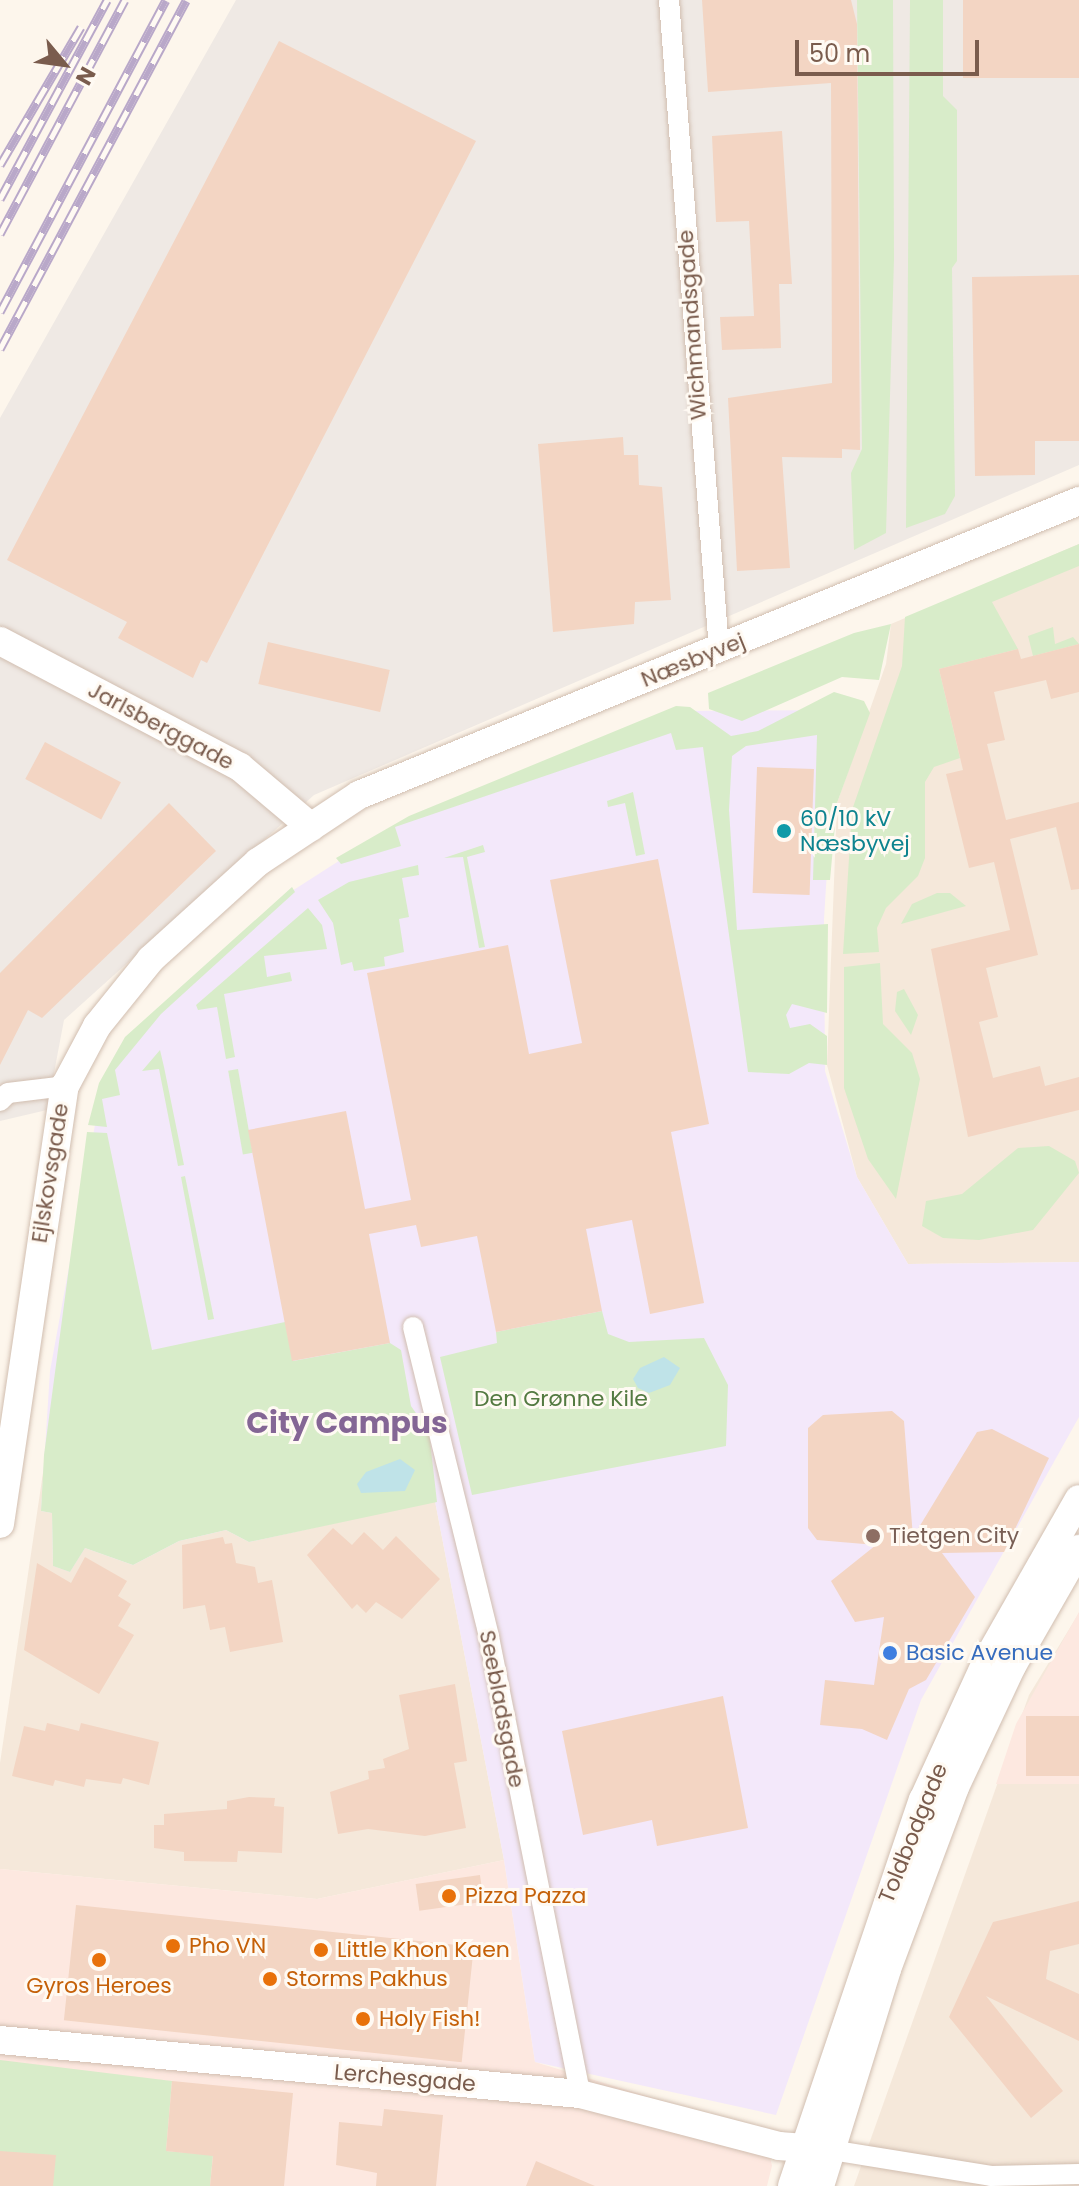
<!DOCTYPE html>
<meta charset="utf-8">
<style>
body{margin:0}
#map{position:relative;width:1079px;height:2186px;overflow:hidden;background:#fdf6ec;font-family:Poppins,sans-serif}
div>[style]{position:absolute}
.residential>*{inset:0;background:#f5e8da}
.commercial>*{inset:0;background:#fde8e0}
.industrial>*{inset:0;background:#efe9e4}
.education>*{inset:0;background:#f3e8fa}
.green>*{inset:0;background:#d8ecc9;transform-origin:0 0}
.water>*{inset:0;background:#bfe3e8}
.building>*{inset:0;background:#f3d5c3;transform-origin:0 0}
.roads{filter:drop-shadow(0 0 2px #d1beb0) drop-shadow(0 0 2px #d1beb0)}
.street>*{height:20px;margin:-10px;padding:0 10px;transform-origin:10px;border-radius:10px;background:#fff}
.secondary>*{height:28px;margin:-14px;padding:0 14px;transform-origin:14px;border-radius:14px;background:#fff}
.rail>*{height:9px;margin-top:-4.5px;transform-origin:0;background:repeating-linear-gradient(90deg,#fffaf3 0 18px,#b9a8c9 0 36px);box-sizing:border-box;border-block:2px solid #b9a8c9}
.dots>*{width:22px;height:22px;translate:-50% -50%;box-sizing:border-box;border:4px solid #fffaf3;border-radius:50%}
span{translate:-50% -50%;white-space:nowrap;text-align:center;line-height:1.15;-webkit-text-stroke:6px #fffaf3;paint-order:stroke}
.street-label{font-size:22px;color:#7a5c4d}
.culture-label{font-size:22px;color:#0d838f}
.left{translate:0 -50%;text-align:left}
.park-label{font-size:22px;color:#537a41}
.education-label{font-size:22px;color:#785e54}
.shop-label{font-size:22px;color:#366cbe}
.food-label{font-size:22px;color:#c56008}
.district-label{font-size:30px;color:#846695;font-weight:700}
.north{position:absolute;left:24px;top:24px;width:80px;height:80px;-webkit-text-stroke:6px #fffaf3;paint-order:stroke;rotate:119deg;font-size:22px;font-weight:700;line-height:32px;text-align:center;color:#7a5c4d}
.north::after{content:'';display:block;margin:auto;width:28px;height:36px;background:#7a5c4d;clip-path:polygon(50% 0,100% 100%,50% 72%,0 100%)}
.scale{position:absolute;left:795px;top:40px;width:184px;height:36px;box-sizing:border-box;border:4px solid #7a5c4d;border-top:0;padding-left:10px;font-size:24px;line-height:28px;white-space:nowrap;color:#7a5c4d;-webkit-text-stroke:6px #fffaf3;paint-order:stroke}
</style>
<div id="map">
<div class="residential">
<i style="clip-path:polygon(1079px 544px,1079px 1262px,908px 1264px,857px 1177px,827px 1065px,837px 803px,886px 664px,891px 624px)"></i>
<i style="clip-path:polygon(44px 1466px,41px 1511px,52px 1513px,53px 1566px,85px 1548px,133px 1565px,179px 1541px,226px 1530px,249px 1542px,435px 1501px,504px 1860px,317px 1899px,0 1869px,0 1763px)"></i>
<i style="clip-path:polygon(1079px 1613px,1079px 2186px,854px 2186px,1029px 1695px)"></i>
</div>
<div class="commercial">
<i style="clip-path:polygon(1079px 1612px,1079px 1784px,996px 1784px,1016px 1724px)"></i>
<i style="clip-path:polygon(504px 1860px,535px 2062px,765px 2132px,772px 2166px,767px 2186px,0 2186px,0 1869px,317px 1899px)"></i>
</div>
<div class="industrial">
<i style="clip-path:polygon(236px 0,1079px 0,1079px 465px,314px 795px,64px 1020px,47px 1110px,0 1121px,0 418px)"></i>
</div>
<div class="education">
<i style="clip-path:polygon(837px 710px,824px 919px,825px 1071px,857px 1177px,908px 1264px,1079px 1262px,1079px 1417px,921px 1700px,776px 2115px,535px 2062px,504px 1860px,435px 1501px,249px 1542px,226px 1530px,179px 1541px,133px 1565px,85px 1548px,70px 1572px,53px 1566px,52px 1513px,41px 1511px,50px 1371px,103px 1081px,180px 988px,292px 891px,395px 825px,678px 711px)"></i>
</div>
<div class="green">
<i style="clip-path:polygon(857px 0,893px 0,894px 259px,886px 533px,854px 550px,851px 473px,862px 449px)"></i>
<i style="clip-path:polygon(910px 0,943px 0,943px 96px,957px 110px,957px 261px,952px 268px,955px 496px,945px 514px,906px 528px)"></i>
<i style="clip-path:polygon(1079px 544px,1079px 566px,992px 602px,1018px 649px,939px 669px,960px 758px,934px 767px,925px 782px,925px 858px,918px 876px,886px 908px,877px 928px,879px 952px,843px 954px,852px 810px,902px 666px,905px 617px)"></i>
<i style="clip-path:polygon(891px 624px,879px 680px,842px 677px,742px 721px,709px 709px,708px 693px,854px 633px)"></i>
<i style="clip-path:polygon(1053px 627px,1055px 644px,1073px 637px,1079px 644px,1033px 656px,1028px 636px)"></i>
<i style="clip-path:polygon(834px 692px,864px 701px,870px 713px,837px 803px,830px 880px,813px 880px,817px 735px,746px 746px,732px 756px,729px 810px,737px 930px,828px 924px,827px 1013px,792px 1004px,786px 1015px,790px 1028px,810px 1024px,827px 1036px,827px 1065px,809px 1063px,789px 1074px,748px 1072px,703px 747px,676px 750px,671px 733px,395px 827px,401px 846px,341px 864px,336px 858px,409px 816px,676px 706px,690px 707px,731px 736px,758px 731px)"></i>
<i style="clip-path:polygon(633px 792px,645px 854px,636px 856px,625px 803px,608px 807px,607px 801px)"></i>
<i style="clip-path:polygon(483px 845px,485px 852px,467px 857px,485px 947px,479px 948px,463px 857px,444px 858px)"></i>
<i style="clip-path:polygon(418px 865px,419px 875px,402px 878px,409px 917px,399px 919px,404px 952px,384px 957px,385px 966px,354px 971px,352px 962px,341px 965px,333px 923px,318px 900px,349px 882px)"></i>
<i style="clip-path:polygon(292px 887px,295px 892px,161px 1014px,115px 1070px,120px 1095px,102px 1099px,107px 1127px,88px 1125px,99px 1083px,125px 1037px)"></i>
<i style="clip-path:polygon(937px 893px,950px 893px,966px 906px,901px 924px,912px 904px)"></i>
<i style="clip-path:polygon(308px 908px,322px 925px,327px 949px,264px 956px,267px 977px,290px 972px,292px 981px,224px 994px,235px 1057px,226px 1059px,217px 1007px,198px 1010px,196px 1005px)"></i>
<i style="clip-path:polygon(880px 963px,883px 1024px,912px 1053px,920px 1079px,896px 1199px,868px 1159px,844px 1088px,844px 967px)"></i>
<i style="clip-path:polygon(904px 989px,918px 1015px,911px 1035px,895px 1011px,897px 992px)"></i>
<i style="clip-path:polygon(160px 1050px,164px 1067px,184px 1165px,178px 1166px,159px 1069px,142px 1071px)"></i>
<i style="left:238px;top:1069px;width:85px;height:10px;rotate:80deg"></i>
<i style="clip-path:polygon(87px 1132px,107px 1133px,152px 1350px,285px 1322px,293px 1361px,390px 1343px,401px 1350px,411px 1406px,429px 1432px,437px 1502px,249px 1542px,226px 1530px,179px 1541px,133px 1565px,85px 1548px,70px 1572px,53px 1566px,52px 1513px,41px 1511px,44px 1455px)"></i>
<i style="clip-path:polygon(1049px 1146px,1075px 1161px,1079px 1173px,1033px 1230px,979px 1240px,943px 1238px,922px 1226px,926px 1201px,962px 1194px,1018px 1148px)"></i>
<i style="clip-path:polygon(185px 1176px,214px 1319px,208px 1320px,181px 1177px)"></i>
<i style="clip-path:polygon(602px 1311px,608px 1334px,629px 1342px,704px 1338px,728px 1385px,726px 1446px,472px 1495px,440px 1357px,497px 1343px,496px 1332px)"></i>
<i style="clip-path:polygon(0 2060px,172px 2081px,166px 2151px,213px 2155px,210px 2186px,0 2186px)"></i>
</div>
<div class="water">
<i style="clip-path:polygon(664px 1357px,680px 1368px,670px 1385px,649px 1393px,638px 1388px,633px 1379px,640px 1368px)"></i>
<i style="clip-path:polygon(400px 1459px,415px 1470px,405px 1491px,361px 1493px,357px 1484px,366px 1472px)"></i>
</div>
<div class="building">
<i style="clip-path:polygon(702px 0,851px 0,857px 24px,860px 450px,842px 449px,842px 458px,782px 457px,790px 568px,737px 571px,728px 398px,832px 383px,831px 83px,708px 92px)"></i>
<i style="left:963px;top:0;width:116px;height:78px"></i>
<i style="clip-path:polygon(279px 41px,476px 141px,207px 663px,201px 660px,193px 678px,118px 638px,127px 622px,7px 560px)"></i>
<i style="clip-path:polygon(782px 131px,792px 284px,779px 284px,781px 348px,722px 350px,720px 317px,754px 316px,749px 221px,716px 222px,712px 136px)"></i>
<i style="clip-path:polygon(1079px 275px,1079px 441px,1035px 441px,1035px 475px,975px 476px,972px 277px)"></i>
<i style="clip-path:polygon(623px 437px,624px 455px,638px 455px,639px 485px,662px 487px,671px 600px,635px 602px,634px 624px,553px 632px,538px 444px)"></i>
<i style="left:268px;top:642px;width:125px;height:43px;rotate:13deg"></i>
<i style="clip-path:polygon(1079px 644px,1079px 692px,1051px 699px,1046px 680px,994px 692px,1005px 740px,987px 744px,1006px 820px,1079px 802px,1079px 889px,1071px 890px,1056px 827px,1010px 839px,1038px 955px,986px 968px,998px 1017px,979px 1022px,993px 1078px,1040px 1066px,1045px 1086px,1079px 1077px,1079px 1110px,968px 1137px,931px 949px,1010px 930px,994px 862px,969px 868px,946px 774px,963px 770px,939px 669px,1018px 649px,1021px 659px)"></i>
<i style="left:45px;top:742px;width:86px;height:42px;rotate:28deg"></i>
<i style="left:757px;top:767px;width:57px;height:126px;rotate:2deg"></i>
<i style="clip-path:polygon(169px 803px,216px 851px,42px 1018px,28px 1010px,0 1065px,0 973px)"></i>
<i style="clip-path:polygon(658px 859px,709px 1124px,671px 1132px,704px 1303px,650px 1314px,632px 1220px,586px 1229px,602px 1311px,496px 1332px,477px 1236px,421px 1247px,416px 1225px,369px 1234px,390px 1343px,292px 1361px,248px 1130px,346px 1111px,365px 1209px,411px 1200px,367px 973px,508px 945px,529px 1054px,582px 1043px,550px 880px)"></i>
<i style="clip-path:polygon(892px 1411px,904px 1421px,913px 1537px,977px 1432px,992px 1429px,1049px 1458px,1004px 1552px,942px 1553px,975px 1597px,926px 1680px,909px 1689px,887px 1740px,862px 1729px,820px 1725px,825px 1680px,874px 1685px,884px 1617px,855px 1622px,831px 1581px,876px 1545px,817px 1540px,808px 1528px,808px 1428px,823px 1415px)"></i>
<i style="clip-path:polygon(333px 1528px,352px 1545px,364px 1532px,383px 1550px,396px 1536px,440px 1579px,402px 1619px,376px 1602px,366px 1613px,357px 1604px,352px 1609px,307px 1555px)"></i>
<i style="clip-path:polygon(223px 1537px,225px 1544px,232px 1543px,236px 1563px,255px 1567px,258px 1583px,272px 1580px,283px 1642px,230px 1652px,225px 1627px,210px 1630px,205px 1605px,183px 1609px,182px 1545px)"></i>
<i style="clip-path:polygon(85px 1557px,127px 1581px,118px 1596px,131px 1604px,118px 1626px,134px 1635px,99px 1694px,24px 1650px,37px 1563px,71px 1583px)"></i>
<i style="clip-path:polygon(455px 1684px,467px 1761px,454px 1763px,466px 1828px,425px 1836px,368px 1829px,338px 1834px,330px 1792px,369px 1779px,368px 1771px,385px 1768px,383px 1759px,409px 1749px,399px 1695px)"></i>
<i style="clip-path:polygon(723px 1696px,748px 1828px,657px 1846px,652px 1820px,583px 1835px,562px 1731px)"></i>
<i style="left:1026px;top:1716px;width:53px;height:60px"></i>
<i style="clip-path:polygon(47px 1723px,79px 1731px,81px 1723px,159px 1742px,149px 1785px,123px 1778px,121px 1784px,86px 1779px,84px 1787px,55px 1780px,53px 1786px,12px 1776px,24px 1726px,45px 1731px)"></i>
<i style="clip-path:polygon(249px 1797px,275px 1798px,274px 1806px,284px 1807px,282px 1853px,238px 1851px,237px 1862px,184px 1861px,184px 1852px,154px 1848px,154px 1825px,164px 1825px,164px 1814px,227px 1809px,227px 1801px)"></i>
<i style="left:480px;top:1875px;width:27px;height:65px;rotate:82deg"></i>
<i style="clip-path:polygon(1079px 1901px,1079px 1944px,1050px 1951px,1046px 1979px,1079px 1994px,1079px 2041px,986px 1996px,1063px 2091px,1031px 2118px,949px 2017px,993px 1922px)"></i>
<i style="left:76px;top:1905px;width:400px;height:116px;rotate:6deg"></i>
<i style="clip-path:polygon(172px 2081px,293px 2093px,284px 2186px,210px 2186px,213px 2156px,166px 2151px)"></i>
<i style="clip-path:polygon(384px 2109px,443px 2115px,436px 2186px,376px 2186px,377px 2173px,336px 2165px,339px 2122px,382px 2126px)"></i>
<i style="clip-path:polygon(0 2151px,56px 2155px,53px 2186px,0 2186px)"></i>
<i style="clip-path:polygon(536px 2161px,595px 2186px,526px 2186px)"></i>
</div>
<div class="roads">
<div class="street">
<i style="left:669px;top:0;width:652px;rotate:85.6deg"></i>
<i style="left:0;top:1101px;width:11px;rotate:-45deg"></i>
<i style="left:8px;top:1093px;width:57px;rotate:-7deg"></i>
<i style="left:413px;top:1327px;width:319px;rotate:76.2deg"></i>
<i style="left:489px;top:1637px;width:466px;rotate:78.7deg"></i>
<i style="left:831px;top:2150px;width:162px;rotate:9.2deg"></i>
<i style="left:991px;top:2176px;width:88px;rotate:-1.3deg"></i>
</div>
<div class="secondary">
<i style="left:0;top:641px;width:271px;rotate:27.7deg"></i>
<i style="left:240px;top:767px;width:93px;rotate:40.2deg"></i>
<i style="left:0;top:1524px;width:443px;rotate:-81.6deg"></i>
<i style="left:65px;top:1086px;width:68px;rotate:-61.9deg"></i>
<i style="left:97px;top:1026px;width:86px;rotate:-51.1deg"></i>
<i style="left:151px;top:959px;width:144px;rotate:-42.2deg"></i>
<i style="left:258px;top:862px;width:121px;rotate:-33.6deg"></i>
<i style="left:359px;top:795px;width:778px;rotate:-22.21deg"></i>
<i style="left:0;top:2040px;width:583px;rotate:5.32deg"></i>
<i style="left:580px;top:2094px;width:206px;rotate:14.6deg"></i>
<i style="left:779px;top:2146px;width:52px;rotate:4.4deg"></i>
<i style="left:792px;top:2186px;width:408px;rotate:-71.3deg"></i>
<i style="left:923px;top:1800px;width:154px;rotate:-65.4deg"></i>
<i style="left:987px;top:1660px;width:185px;rotate:-60.3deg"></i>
<i style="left:820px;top:2186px;width:227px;rotate:-72.8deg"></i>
<i style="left:887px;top:1969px;width:194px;rotate:-69.5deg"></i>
<i style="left:955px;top:1787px;width:134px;rotate:-64.8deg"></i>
<i style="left:1012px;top:1666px;width:135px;rotate:-60.2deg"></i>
</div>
</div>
<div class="rail">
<i style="left:0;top:165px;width:160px;rotate:-59.6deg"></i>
<i style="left:0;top:199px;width:226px;rotate:-61.7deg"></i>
<i style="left:0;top:234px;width:265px;rotate:-61.9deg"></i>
<i style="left:0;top:312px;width:353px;rotate:-62deg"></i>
<i style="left:0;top:349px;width:395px;rotate:-61.9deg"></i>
</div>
<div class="dots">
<i style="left:784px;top:831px;background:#0f9aa8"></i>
<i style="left:873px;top:1536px;background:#8d6e63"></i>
<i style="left:890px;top:1653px;background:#3f7fe0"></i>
<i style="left:449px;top:1896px;background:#e8710a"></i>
<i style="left:173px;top:1946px;background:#e8710a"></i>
<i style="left:321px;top:1950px;background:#e8710a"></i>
<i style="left:99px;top:1960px;background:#e8710a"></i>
<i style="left:270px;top:1979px;background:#e8710a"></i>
<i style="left:363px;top:2019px;background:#e8710a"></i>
</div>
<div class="street-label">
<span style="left:692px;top:325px;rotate:-94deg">Wichmandsgade</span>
<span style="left:693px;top:660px;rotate:-22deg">Næsbyvej</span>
<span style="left:161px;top:726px;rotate:28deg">Jarlsberggade</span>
<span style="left:50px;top:1173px;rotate:-81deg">Ejlskovsgade</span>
<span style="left:502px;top:1709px;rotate:79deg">Seebladsgade</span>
<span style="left:913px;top:1833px;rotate:-68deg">Toldbodgade</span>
<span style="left:405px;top:2078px;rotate:5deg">Lerchesgade</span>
</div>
<div class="culture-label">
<span class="left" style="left:800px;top:831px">60/10 kV<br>Næsbyvej</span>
</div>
<div class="park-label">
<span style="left:561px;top:1399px">Den Grønne Kile</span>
</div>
<div class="education-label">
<span class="left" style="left:889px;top:1536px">Tietgen City</span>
</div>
<div class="shop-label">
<span class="left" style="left:906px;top:1653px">Basic Avenue</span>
</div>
<div class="food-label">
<span class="left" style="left:465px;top:1896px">Pizza Pazza</span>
<span class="left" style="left:189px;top:1946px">Pho VN</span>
<span class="left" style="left:337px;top:1950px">Little Khon Kaen</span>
<span class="left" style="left:286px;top:1979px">Storms Pakhus</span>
<span style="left:99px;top:1986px">Gyros Heroes</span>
<span class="left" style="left:379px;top:2019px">Holy Fish!</span>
</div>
<div class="district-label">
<span style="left:347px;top:1423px">City Campus</span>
</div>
<div class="north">N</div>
<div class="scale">50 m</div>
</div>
